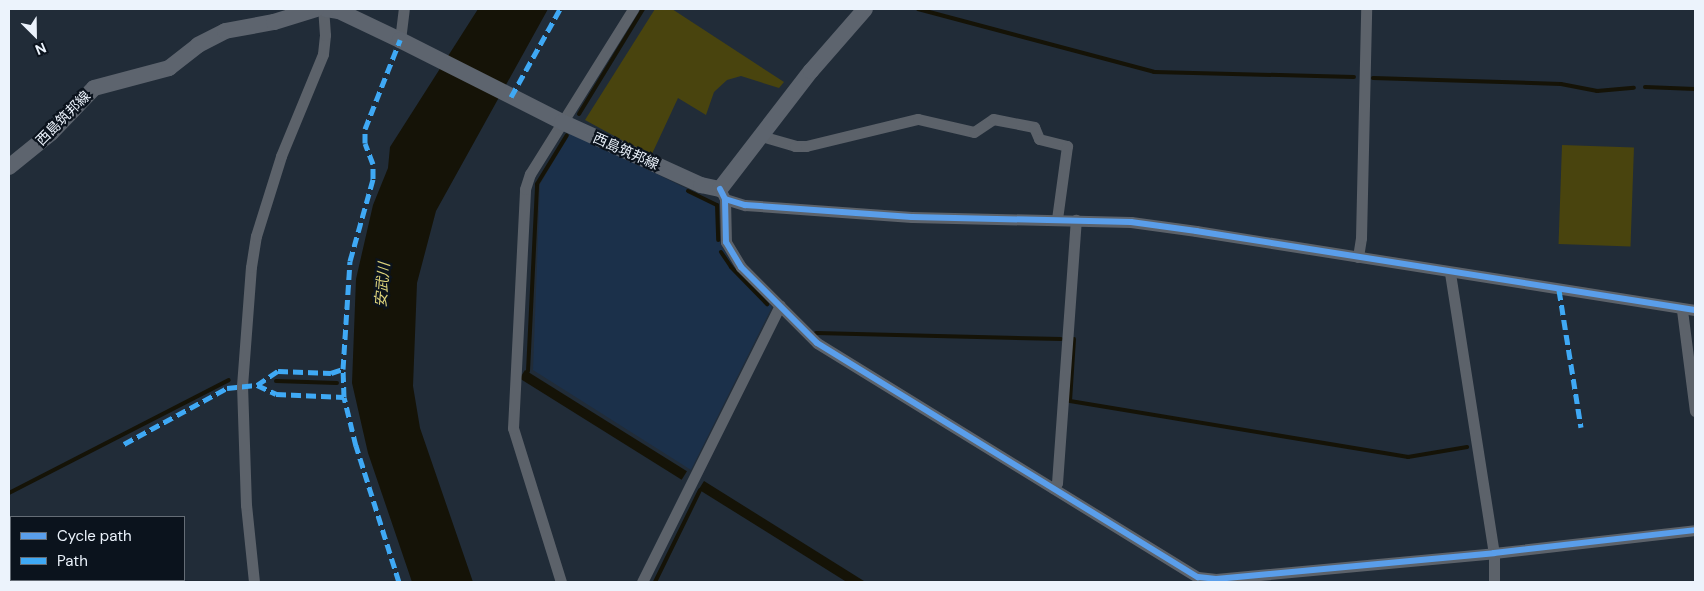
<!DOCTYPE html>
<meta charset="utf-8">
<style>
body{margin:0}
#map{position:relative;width:1704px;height:591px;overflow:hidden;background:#212c38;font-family:"DM Sans","Noto Sans JP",sans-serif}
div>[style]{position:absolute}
.built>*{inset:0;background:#1b304a}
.green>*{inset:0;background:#49440e;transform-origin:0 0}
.water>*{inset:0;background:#151307;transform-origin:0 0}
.stream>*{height:4px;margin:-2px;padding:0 2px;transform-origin:2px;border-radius:2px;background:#151307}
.minor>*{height:11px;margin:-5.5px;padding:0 5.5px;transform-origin:5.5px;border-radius:5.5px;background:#5c626a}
.secondary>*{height:16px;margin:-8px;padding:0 8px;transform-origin:8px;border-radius:8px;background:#5d646e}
.quiet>*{height:5px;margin-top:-2.5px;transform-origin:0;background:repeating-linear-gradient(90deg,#3fa9f5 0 10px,transparent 0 15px)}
.cycleway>*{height:6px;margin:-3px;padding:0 3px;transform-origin:3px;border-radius:3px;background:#5a9eea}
span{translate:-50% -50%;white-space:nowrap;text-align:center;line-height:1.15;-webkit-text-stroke:4.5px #0b131d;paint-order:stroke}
.street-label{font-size:14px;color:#ecf3fc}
.water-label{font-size:15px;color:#dcd27a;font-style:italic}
.frame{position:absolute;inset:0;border:10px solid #ecf3fc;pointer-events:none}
.legend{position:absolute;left:10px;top:516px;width:175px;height:65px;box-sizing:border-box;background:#0b131d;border:1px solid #656d76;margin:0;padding:6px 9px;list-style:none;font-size:15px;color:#ecf3fc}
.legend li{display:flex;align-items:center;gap:10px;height:25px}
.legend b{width:25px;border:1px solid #656d76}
.north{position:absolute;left:10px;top:10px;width:50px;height:50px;-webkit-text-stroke:4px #0b131d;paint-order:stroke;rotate:157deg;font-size:14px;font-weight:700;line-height:20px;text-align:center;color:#ecf3fc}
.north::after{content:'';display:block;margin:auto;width:18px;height:22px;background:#ecf3fc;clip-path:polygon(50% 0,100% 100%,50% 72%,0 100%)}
</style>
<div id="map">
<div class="built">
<i style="clip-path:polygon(571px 132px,718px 204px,720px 243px,733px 266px,772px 307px,691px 470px,533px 370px,540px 184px)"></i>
</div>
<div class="green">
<i style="clip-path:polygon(655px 9px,672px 9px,784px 82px,779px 88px,741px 76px,727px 80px,714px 92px,706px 115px,678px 98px,651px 156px,585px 120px)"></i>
<i style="left:1562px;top:145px;width:72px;height:99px;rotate:2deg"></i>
</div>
<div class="water">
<i style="clip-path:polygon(478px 9px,548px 9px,436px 211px,417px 283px,413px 386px,420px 428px,473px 582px,412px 582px,368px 453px,352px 383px,356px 279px,373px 205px,388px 168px,390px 147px)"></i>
<i style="left:525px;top:370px;width:191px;height:10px;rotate:32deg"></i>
<i style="left:704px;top:481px;width:190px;height:10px;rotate:32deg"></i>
</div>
<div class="stream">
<i style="left:918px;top:9px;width:244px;rotate:14.9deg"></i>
<i style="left:1154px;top:72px;width:200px;rotate:1.4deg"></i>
<i style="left:1373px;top:78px;width:188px;rotate:1.8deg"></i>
<i style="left:1561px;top:84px;width:37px;rotate:11deg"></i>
<i style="left:1597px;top:91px;width:37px;rotate:-5deg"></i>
<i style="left:1645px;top:87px;width:50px;rotate:2.3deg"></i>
<i style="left:579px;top:114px;width:123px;rotate:-58.6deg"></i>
<i style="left:688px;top:191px;width:32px;rotate:26deg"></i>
<i style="left:717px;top:205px;width:35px;rotate:88deg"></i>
<i style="left:721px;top:252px;width:18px;rotate:56deg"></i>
<i style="left:731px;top:267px;width:52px;rotate:45.8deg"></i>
<i style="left:816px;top:333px;width:245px;rotate:1.4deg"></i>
<i style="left:1074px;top:339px;width:62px;rotate:93.7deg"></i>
<i style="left:1070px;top:401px;width:343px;rotate:9.4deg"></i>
<i style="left:1408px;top:457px;width:60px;rotate:-9.6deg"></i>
<i style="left:528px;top:371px;width:187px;rotate:-87.2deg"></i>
<i style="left:537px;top:184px;width:57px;rotate:-58.5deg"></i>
<i style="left:276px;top:381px;width:61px;rotate:1.9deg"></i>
<i style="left:9px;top:493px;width:247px;rotate:-27.2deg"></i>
<i style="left:655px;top:582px;width:102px;rotate:-63.9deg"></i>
</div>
<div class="minor">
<i style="left:400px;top:40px;width:31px;rotate:-83deg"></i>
<i style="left:761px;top:136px;width:35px;rotate:16deg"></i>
<i style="left:795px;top:146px;width:11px"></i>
<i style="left:806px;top:146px;width:115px;rotate:-13.6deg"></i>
<i style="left:918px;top:119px;width:57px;rotate:13.1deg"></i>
<i style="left:974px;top:132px;width:23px;rotate:-34deg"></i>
<i style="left:993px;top:119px;width:42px;rotate:11deg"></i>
<i style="left:1034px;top:127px;width:13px;rotate:67deg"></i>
<i style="left:1039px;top:139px;width:29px;rotate:14deg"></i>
<i style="left:1067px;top:146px;width:74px;rotate:97.8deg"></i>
<i style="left:720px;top:189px;width:11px;rotate:63deg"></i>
<i style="left:725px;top:199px;width:43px;rotate:88.7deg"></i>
<i style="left:726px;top:242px;width:29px;rotate:59deg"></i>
<i style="left:741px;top:267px;width:107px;rotate:45deg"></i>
<i style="left:817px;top:343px;width:447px;rotate:31.6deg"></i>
<i style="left:1198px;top:577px;width:18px;rotate:6deg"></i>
<i style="left:1216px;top:579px;width:279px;rotate:-5.3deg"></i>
<i style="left:1494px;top:553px;width:202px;rotate:-6.5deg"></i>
<i style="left:725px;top:199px;width:21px;rotate:17deg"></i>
<i style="left:745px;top:205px;width:167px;rotate:4.1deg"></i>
<i style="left:912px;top:217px;width:219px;rotate:1.3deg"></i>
<i style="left:1131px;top:222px;width:66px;rotate:7.9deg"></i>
<i style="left:1196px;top:231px;width:505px;rotate:9deg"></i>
<i style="left:1358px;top:257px;width:19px;rotate:-81deg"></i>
<i style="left:1361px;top:238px;width:229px;rotate:-88.7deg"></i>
<i style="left:1450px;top:273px;width:283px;rotate:81.1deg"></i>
<i style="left:1494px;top:553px;width:29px;rotate:90deg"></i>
<i style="left:1682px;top:310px;width:102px;rotate:82.7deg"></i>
<i style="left:1053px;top:488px;width:6px;rotate:-51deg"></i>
<i style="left:1057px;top:483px;width:264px;rotate:-85.9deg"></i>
<i style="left:254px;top:582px;width:77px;rotate:-95.9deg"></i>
<i style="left:246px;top:505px;width:119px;rotate:-91.9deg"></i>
<i style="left:242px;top:386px;width:119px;rotate:-85.7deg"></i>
<i style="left:251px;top:267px;width:31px;rotate:-81deg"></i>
<i style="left:256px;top:236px;width:84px;rotate:-72.6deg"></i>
<i style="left:281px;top:156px;width:110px;rotate:-67.6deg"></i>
<i style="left:323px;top:54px;width:19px;rotate:-84deg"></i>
<i style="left:325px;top:35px;width:26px;rotate:-94deg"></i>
<i style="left:561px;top:582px;width:161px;rotate:-107.3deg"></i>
<i style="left:513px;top:428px;width:239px;rotate:-87.1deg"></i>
<i style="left:525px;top:189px;width:16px;rotate:-72deg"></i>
<i style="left:530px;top:174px;width:195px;rotate:-58deg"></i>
<i style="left:642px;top:582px;width:309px;rotate:-63.5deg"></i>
</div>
<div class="secondary">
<i style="left:326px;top:9px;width:13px;rotate:9deg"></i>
<i style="left:339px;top:11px;width:68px;rotate:25.4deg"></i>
<i style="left:400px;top:40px;width:182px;rotate:26.8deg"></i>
<i style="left:562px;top:122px;width:153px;rotate:24.4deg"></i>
<i style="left:701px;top:185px;width:19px;rotate:12deg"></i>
<i style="left:720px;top:189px;width:149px;rotate:-52.4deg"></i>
<i style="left:811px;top:71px;width:82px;rotate:-48.9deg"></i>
<i style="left:9px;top:167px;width:54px;rotate:-39deg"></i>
<i style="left:51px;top:133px;width:62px;rotate:-46.3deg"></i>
<i style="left:94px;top:88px;width:78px;rotate:-14.9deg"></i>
<i style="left:169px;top:68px;width:37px;rotate:-38deg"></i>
<i style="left:198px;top:45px;width:30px;rotate:-27deg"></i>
<i style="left:225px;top:31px;width:50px;rotate:-10.4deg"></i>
<i style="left:274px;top:22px;width:44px;rotate:-17.2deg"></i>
</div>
<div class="quiet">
<i style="left:511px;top:97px;width:101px;rotate:-60.9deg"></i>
<i style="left:1559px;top:290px;width:139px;rotate:80.9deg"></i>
<i style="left:257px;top:385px;width:21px;rotate:25deg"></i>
<i style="left:276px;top:394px;width:68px;rotate:2.5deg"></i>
<i style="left:124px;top:444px;width:117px;rotate:-28.5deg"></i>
<i style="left:227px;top:388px;width:30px;rotate:-6deg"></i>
<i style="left:257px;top:385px;width:25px;rotate:-34deg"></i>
<i style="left:278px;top:371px;width:53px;rotate:2.2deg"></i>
<i style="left:331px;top:373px;width:13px;rotate:-18deg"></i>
<i style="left:399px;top:582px;width:143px;rotate:-107.5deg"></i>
<i style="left:356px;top:446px;width:50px;rotate:-103.8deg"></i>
<i style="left:344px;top:397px;width:28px;rotate:-92deg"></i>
<i style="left:343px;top:369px;width:108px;rotate:-86.3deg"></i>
<i style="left:350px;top:261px;width:85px;rotate:-74.3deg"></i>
<i style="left:373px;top:179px;width:15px;rotate:-90deg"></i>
<i style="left:373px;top:164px;width:22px;rotate:-111deg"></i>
<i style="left:365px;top:143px;width:14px;rotate:-90deg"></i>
<i style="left:365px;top:129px;width:96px;rotate:-68.5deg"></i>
</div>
<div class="cycleway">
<i style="left:720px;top:189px;width:11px;rotate:63deg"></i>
<i style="left:725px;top:199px;width:43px;rotate:88.7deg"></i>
<i style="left:726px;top:242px;width:29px;rotate:59deg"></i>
<i style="left:741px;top:267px;width:107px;rotate:45deg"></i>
<i style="left:817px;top:343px;width:447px;rotate:31.6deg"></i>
<i style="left:1198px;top:577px;width:18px;rotate:6deg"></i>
<i style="left:1216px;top:579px;width:279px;rotate:-5.3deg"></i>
<i style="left:1494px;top:553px;width:202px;rotate:-6.5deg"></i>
<i style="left:725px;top:199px;width:21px;rotate:17deg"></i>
<i style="left:745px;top:205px;width:167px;rotate:4.1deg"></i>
<i style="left:912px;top:217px;width:219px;rotate:1.3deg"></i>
<i style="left:1131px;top:222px;width:66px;rotate:7.9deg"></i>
<i style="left:1196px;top:231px;width:505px;rotate:9deg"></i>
</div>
<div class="street-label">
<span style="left:63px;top:118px;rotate:-45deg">西島筑邦線</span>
<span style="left:626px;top:151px;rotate:24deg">西島筑邦線</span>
</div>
<div class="water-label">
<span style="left:383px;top:285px;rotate:-85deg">安武川</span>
</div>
<div class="frame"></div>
<ul class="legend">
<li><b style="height:6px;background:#5a9eea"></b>Cycle path</li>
<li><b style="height:6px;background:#3fa9f5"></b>Path</li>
</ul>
<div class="north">N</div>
</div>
